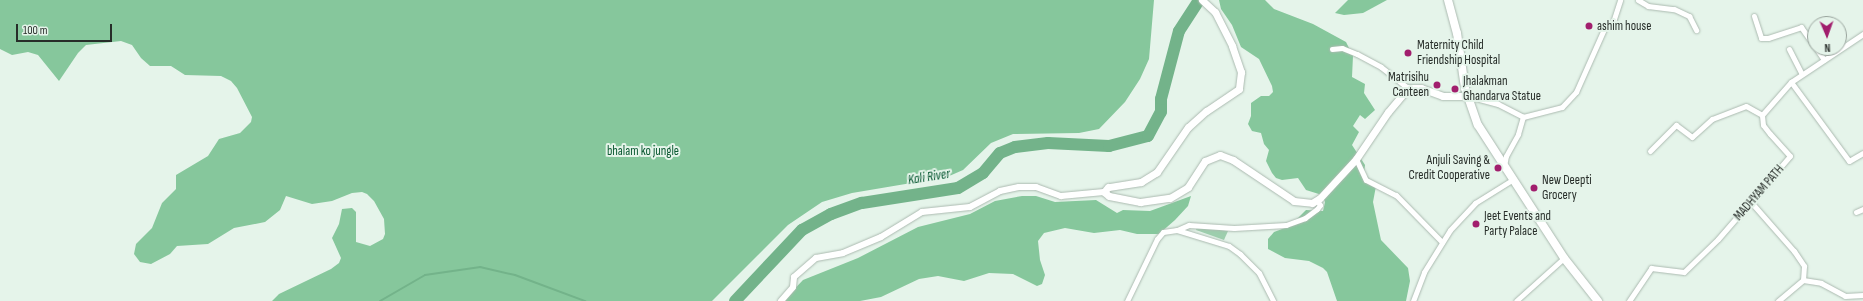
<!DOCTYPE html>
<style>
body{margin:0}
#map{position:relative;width:1863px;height:301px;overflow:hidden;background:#e5f4ea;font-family:"Sofia Sans Condensed",sans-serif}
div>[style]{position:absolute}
.green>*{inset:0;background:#9dcead}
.forest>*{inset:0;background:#86c79c}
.stream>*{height:2px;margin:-1px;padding:0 1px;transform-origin:1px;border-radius:1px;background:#73b38a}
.river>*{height:12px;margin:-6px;padding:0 6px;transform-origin:6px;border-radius:6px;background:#73b38a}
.roads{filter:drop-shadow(0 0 1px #abbab0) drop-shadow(0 0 1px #abbab0)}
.minor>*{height:5px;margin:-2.5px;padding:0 2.5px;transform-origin:2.5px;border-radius:2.5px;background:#fff}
.tertiary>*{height:6px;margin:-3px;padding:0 3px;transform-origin:3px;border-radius:3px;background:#fff}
.secondary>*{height:7px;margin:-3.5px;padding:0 3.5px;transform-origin:3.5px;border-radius:3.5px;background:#fff}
.primary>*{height:8px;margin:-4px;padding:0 4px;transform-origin:4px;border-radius:4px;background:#fff}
.dots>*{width:11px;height:11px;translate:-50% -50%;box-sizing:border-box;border:2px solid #e5f4ea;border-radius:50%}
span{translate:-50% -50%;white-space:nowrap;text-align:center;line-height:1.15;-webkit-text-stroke:4px #e5f4ea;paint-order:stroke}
.poi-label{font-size:13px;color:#272d29}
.left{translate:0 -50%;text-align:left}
.right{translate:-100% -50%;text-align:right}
.park-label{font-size:13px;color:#0b5932}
.street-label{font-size:13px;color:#272d29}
.water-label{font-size:14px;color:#055630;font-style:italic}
.north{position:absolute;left:1807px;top:16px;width:40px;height:40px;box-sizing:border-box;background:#e5f4ea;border:1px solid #99a49d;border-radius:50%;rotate:178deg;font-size:11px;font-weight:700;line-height:16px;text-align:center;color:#272d29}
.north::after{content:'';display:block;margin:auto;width:14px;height:18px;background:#a11e6d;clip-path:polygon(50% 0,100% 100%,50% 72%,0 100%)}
.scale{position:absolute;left:16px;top:24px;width:96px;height:18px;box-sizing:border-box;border:2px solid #272d29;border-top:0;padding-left:5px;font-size:12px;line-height:14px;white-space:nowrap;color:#272d29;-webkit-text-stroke:3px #e5f4ea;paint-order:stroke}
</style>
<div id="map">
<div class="green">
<i style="clip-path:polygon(1205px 226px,1228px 231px,1224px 240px,1196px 230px,1197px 227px)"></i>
</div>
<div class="forest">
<i style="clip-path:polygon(0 0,1154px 0,1149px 59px,1140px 79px,1125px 102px,1099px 129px,1079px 133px,1013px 134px,991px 143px,963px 170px,947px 177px,852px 193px,822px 202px,788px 225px,712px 301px,272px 301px,279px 294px,331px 269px,339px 263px,341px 258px,332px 238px,339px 224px,342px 209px,352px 208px,356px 212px,356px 242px,370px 246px,383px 239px,385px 234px,384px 219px,374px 201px,367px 194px,362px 192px,352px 193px,332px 201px,312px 204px,286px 196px,280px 210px,265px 222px,234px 228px,208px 244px,177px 246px,170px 254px,151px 264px,140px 262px,134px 254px,136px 244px,152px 228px,162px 203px,176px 189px,176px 175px,208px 156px,219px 139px,240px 133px,251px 122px,252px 117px,237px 88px,231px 81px,221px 76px,185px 75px,171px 66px,150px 66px,141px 58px,132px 45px,121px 41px,86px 45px,78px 53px,59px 81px,38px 55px,28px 52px,12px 55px,0 49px)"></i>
<i style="clip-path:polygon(1219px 0,1265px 0,1274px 9px,1313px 24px,1346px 42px,1353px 56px,1352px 77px,1365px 84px,1364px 93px,1375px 110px,1365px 119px,1360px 115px,1353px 126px,1359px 132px,1352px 145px,1365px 165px,1364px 173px,1376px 186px,1373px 202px,1381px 240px,1408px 268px,1410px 281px,1406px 301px,1337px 301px,1327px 272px,1323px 268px,1309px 261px,1285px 258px,1268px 249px,1268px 239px,1274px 232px,1290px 226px,1306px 210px,1323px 211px,1325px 202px,1322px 195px,1306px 190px,1298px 178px,1282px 180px,1276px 178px,1272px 173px,1266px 161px,1269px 150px,1264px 144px,1261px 133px,1252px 131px,1248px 124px,1251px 116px,1251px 103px,1261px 96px,1269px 96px,1273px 92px,1272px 86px,1259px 59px,1241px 47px,1232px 25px,1221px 9px)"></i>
<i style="clip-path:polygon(1348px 0,1387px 0,1363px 13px,1344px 15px,1335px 13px)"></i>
<i style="clip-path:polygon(1022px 196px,1036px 196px,1055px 202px,1096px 200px,1117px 213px,1123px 210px,1150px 211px,1191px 196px,1188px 206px,1175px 220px,1159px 234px,1137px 234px,1120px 230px,1094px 233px,1065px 228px,1044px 233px,1038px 241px,1040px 260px,1045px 275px,1042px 284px,1037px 286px,1013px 274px,989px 273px,964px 281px,938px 276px,919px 279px,881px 297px,860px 301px,783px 301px,803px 280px,858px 258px,918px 227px,970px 214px,995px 201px)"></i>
</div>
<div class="stream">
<i style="left:380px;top:301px;width:52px;rotate:-30deg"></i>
<i style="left:425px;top:275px;width:56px;rotate:-8.3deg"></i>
<i style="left:480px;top:267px;width:36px;rotate:13deg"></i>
<i style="left:515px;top:275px;width:75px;rotate:20.4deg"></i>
</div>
<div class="river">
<i style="left:735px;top:301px;width:98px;rotate:-46.7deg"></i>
<i style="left:802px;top:230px;width:33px;rotate:-29deg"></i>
<i style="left:831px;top:214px;width:33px;rotate:-20deg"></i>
<i style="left:862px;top:203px;width:97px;rotate:-8.9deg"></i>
<i style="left:958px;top:188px;width:29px;rotate:-31deg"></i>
<i style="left:983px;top:173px;width:26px;rotate:-50deg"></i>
<i style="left:1000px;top:153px;width:16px;rotate:-22deg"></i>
<i style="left:1015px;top:147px;width:33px;rotate:-7deg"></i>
<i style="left:1048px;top:143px;width:61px;rotate:2.8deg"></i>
<i style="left:1109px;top:146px;width:40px;rotate:-14.4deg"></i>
<i style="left:1148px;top:136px;width:27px;rotate:-62deg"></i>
<i style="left:1161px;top:112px;width:13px;rotate:-90deg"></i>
<i style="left:1161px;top:99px;width:70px;rotate:-75.2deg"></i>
<i style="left:1179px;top:31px;width:37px;rotate:-57deg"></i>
</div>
<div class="roads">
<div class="minor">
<i style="left:1638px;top:0;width:12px;rotate:31deg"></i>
<i style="left:1648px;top:6px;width:26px;rotate:7deg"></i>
<i style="left:1674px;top:9px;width:17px;rotate:25deg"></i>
<i style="left:1689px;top:16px;width:16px;rotate:63deg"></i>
<i style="left:1754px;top:16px;width:23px;rotate:72deg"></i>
<i style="left:1761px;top:38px;width:7px"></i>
<i style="left:1768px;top:38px;width:35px;rotate:-18deg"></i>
<i style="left:1801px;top:27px;width:24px;rotate:55deg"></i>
<i style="left:1816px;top:48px;width:14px;rotate:56deg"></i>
<i style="left:1332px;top:49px;width:10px;rotate:-6deg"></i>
<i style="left:1342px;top:48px;width:16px;rotate:22deg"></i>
<i style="left:1357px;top:54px;width:27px;rotate:28deg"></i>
<i style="left:1381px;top:67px;width:34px;rotate:38deg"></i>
<i style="left:1789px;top:49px;width:28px;rotate:63deg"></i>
<i style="left:1791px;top:82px;width:98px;rotate:53.7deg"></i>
<i style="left:1849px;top:161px;width:16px;rotate:-30deg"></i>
<i style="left:1468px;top:96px;width:31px;rotate:15deg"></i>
<i style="left:1498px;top:104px;width:28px;rotate:27deg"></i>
<i style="left:1523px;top:117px;width:40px;rotate:-14.4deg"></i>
<i style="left:1562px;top:107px;width:21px;rotate:-47deg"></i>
<i style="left:1576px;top:92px;width:71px;rotate:-66deg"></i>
<i style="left:1605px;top:27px;width:9px;rotate:-32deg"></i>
<i style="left:1613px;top:22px;width:23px;rotate:-72deg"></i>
<i style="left:1650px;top:151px;width:37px;rotate:-45deg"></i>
<i style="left:1676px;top:125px;width:20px;rotate:37deg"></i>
<i style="left:1692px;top:137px;width:27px;rotate:-42deg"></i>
<i style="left:1712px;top:119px;width:36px;rotate:-21deg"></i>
<i style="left:1746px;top:106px;width:18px;rotate:29deg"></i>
<i style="left:1356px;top:159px;width:23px;rotate:65deg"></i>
<i style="left:1366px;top:180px;width:34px;rotate:27deg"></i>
<i style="left:1396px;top:195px;width:66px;rotate:45.6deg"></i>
<i style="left:1504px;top:166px;width:10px;rotate:-79deg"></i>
<i style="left:1506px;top:156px;width:25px;rotate:-61deg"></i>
<i style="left:1518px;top:134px;width:18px;rotate:-74deg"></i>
<i style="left:1750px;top:201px;width:67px;rotate:48.7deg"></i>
<i style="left:1794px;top:251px;width:18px;rotate:56deg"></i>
<i style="left:1804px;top:266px;width:14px;rotate:94deg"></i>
<i style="left:1803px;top:280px;width:33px;rotate:140deg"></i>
<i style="left:1856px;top:212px;width:8px;rotate:-23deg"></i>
<i style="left:1177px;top:230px;width:13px;rotate:-23deg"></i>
<i style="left:1189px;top:225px;width:45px;rotate:3.8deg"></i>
<i style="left:1234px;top:228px;width:52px;rotate:-3.3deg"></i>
<i style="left:1286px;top:225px;width:20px;rotate:-20deg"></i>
<i style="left:1305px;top:218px;width:15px;rotate:-37deg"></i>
<i style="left:1317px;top:209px;width:5px;rotate:-53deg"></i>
<i style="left:1320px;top:205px;width:6px;rotate:-121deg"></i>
<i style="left:1803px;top:280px;width:18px;rotate:9deg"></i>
<i style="left:1821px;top:283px;width:27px;rotate:28deg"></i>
<i style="left:1845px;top:296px;width:18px;rotate:-3deg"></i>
<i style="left:1127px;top:301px;width:69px;rotate:-64.2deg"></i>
<i style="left:1157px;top:239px;width:9px;rotate:-49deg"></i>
<i style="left:1163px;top:232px;width:14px;rotate:-8deg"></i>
<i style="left:1177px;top:230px;width:54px;rotate:17.1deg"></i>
<i style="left:1229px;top:246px;width:14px;rotate:36deg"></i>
<i style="left:1240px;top:254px;width:27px;rotate:45deg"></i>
<i style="left:1259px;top:273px;width:31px;rotate:63deg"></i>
<i style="left:1413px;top:301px;width:31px;rotate:-69deg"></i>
<i style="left:1424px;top:272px;width:49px;rotate:-58.2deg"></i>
<i style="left:1450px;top:230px;width:37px;rotate:-47deg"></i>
<i style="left:1475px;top:203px;width:44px;rotate:-31.9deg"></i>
<i style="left:1516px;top:301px;width:64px;rotate:-41.9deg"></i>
<i style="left:1629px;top:301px;width:40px;rotate:-56deg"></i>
<i style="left:1651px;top:268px;width:33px;rotate:7deg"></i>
<i style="left:1684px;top:272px;width:47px;rotate:-44.1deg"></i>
<i style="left:1718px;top:239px;width:110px;rotate:-49.1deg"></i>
<i style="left:1790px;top:156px;width:30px;rotate:-132deg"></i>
<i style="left:1770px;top:134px;width:11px;rotate:-128deg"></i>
<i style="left:1763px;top:125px;width:10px;rotate:-96deg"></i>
<i style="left:1762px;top:115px;width:44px;rotate:-48.7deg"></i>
<i style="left:1791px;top:82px;width:87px;rotate:-33.7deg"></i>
</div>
<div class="tertiary">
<i style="left:781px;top:301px;width:18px;rotate:-49deg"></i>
<i style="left:793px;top:287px;width:10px;rotate:-84deg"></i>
<i style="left:794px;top:277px;width:29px;rotate:-41deg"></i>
<i style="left:816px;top:258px;width:27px;rotate:-10deg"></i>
<i style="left:843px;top:253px;width:41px;rotate:-22.8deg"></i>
<i style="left:881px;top:237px;width:48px;rotate:-31.4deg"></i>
<i style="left:922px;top:212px;width:48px;rotate:-5.9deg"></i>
<i style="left:970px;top:207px;width:34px;rotate:-28deg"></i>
<i style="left:1000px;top:191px;width:19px;rotate:-12deg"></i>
<i style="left:1019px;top:187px;width:17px"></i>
<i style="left:1036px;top:187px;width:27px;rotate:20deg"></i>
<i style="left:1061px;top:196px;width:43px;rotate:-5.3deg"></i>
</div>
<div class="secondary">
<i style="left:1202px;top:0;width:18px;rotate:43deg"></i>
<i style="left:1215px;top:12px;width:38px;rotate:63deg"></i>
<i style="left:1232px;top:46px;width:28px;rotate:71deg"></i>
<i style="left:1241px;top:72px;width:17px;rotate:97deg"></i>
<i style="left:1239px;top:89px;width:40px;rotate:146deg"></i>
<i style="left:1206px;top:111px;width:24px;rotate:138deg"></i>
<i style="left:1188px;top:127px;width:55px;rotate:124.6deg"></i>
<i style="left:1157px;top:172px;width:19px;rotate:148deg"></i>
<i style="left:1141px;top:182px;width:33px;rotate:171deg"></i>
<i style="left:1108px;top:187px;width:6px;rotate:129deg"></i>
<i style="left:1104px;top:192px;width:6px;rotate:39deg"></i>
<i style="left:1109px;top:196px;width:32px;rotate:11deg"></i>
<i style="left:1140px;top:202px;width:30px;rotate:-8deg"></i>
<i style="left:1170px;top:198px;width:21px;rotate:-31deg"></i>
<i style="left:1188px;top:187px;width:31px;rotate:-57deg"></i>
<i style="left:1205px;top:161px;width:16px;rotate:-22deg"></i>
<i style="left:1220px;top:155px;width:14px;rotate:21deg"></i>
<i style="left:1233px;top:160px;width:73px;rotate:33.9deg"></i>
<i style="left:1294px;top:201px;width:18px;rotate:6deg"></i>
<i style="left:1312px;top:203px;width:9px;rotate:-32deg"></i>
<i style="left:1320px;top:198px;width:53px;rotate:-47.3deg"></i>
<i style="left:1356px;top:159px;width:57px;rotate:-55.8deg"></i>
<i style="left:1388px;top:112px;width:31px;rotate:-50deg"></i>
<i style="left:1408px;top:88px;width:13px"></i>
<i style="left:1421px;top:88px;width:23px;rotate:20deg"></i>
<i style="left:1443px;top:96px;width:25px"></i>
</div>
<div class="primary">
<i style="left:1448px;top:0;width:34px;rotate:75deg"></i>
<i style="left:1457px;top:33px;width:56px;rotate:81.7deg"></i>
<i style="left:1465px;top:88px;width:39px;rotate:71deg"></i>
<i style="left:1478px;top:125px;width:158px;rotate:57.1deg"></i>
<i style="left:1564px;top:258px;width:55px;rotate:51.7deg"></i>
</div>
</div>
<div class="dots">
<i style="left:1589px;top:26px;background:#a11e6d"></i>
<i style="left:1408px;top:53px;background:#a11e6d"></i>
<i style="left:1437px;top:85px;background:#a11e6d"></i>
<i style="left:1455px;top:89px;background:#a11e6d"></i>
<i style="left:1498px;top:168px;background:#a11e6d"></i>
<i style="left:1534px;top:188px;background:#a11e6d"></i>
<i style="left:1476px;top:224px;background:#a11e6d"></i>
</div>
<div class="poi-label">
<span class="left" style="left:1597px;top:26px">ashim house</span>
<span class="left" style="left:1417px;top:53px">Maternity Child<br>Friendship Hospital</span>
<span class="right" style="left:1429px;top:85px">Matrisihu<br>Canteen</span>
<span class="left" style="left:1463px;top:89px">Jhalakman<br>Ghandarva Statue</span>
<span class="right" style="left:1490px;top:168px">Anjuli Saving &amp;<br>Credit Cooperative</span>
<span class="left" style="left:1542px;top:188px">New Deepti<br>Grocery</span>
<span class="left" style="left:1484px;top:224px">Jeet Events and<br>Party Palace</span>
</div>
<div class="park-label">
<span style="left:643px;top:151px">bhalam ko jungle</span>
</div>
<div class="street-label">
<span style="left:1759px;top:193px;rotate:-49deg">MADHYAM PATH</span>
</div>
<div class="water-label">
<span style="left:929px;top:177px;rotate:-9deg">Kali River</span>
</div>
<div class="north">N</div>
<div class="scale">100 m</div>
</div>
